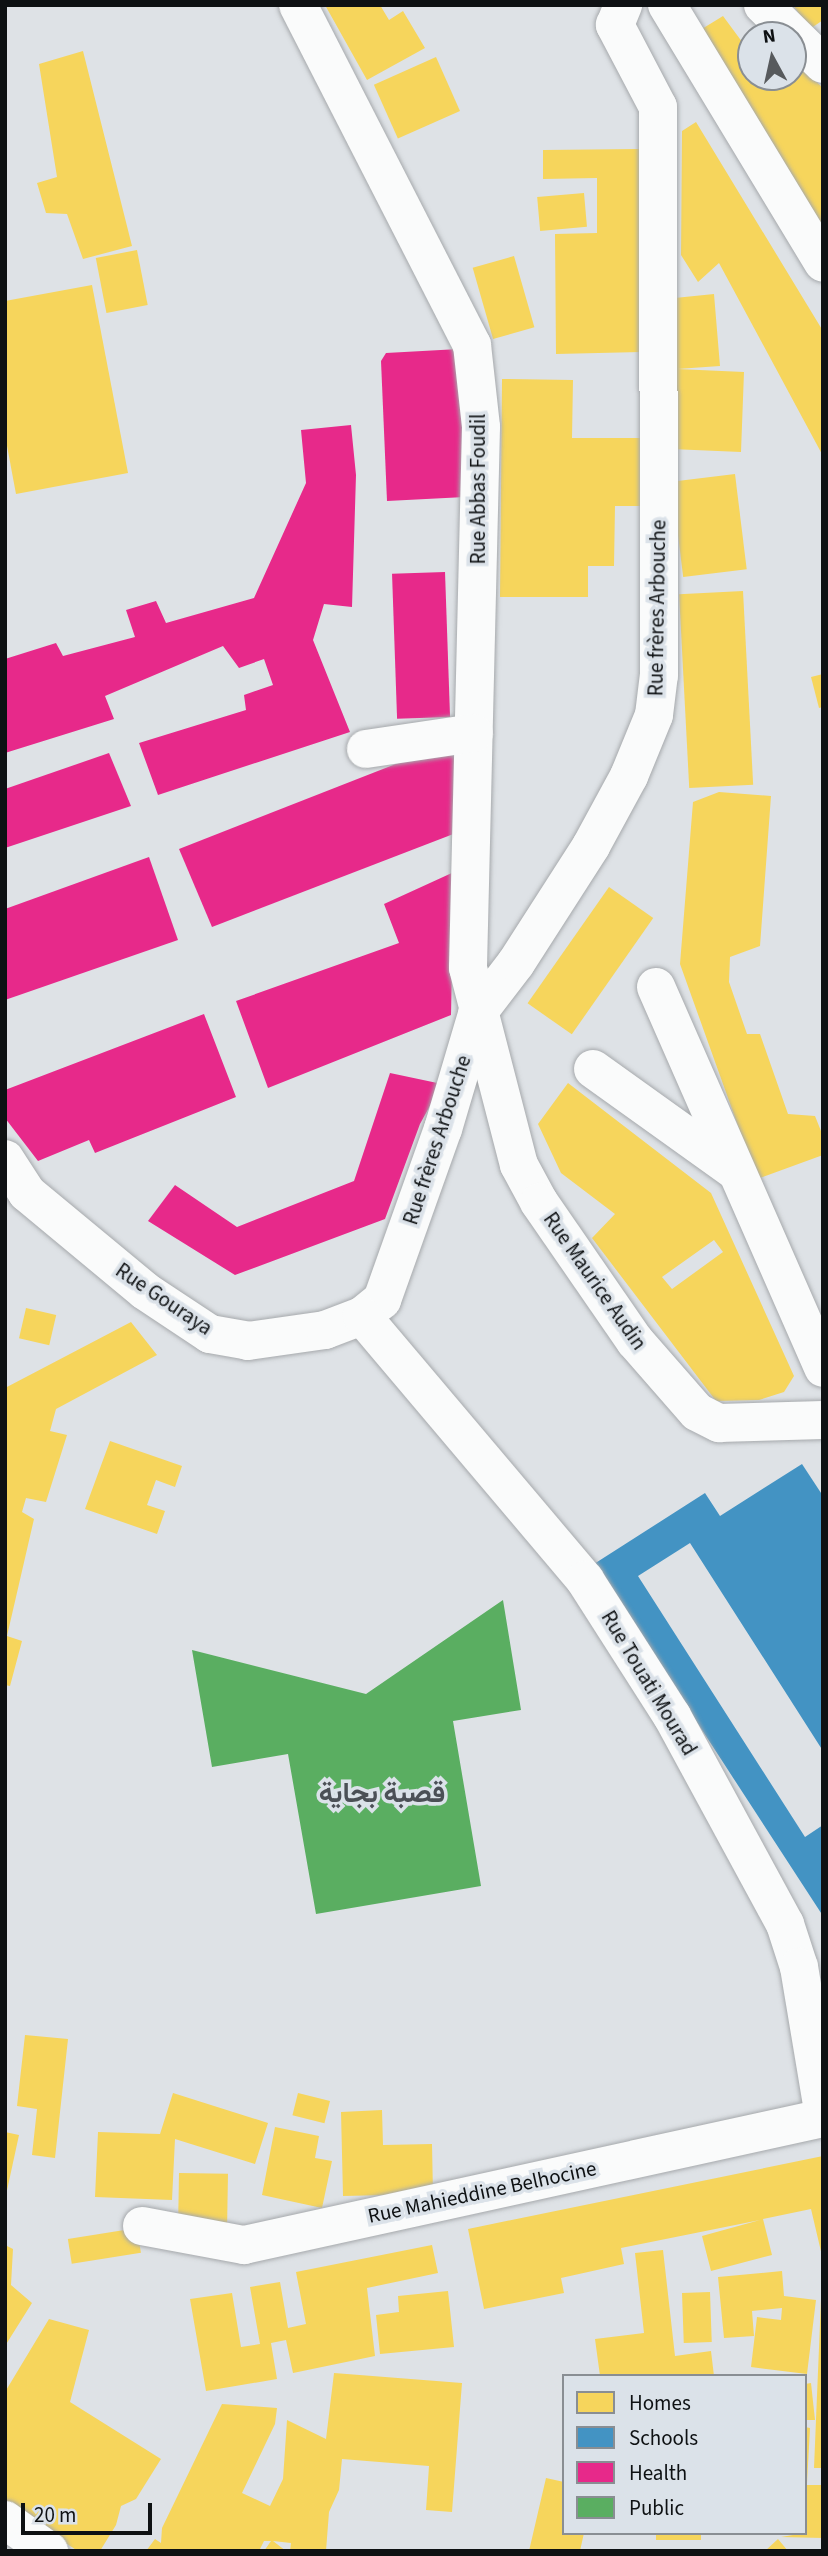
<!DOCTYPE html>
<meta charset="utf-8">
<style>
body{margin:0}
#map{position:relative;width:828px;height:2556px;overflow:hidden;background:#dee2e6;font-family:"Source Sans 3",Vazirmatn,sans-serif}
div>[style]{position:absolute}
.homes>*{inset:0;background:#f6d55c;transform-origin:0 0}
.schools>*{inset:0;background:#4393c3}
.health>*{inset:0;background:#e7298a;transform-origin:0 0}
.public>*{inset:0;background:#5aae61}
.roads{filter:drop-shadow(0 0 2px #a6a9ac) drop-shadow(0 0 2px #a6a9ac)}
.minor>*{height:38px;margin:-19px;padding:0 19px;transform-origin:19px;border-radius:19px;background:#fafbfb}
span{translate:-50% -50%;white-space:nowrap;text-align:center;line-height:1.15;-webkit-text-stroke:7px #dbe2e9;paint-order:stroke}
.street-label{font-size:21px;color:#0e1113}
.district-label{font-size:28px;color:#4b5056;font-weight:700}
.frame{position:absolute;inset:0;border:7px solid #0e1113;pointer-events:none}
.legend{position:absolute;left:562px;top:2374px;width:245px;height:161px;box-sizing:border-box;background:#dbe2e9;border:2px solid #898e93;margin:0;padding:9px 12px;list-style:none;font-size:21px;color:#0e1113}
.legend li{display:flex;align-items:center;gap:14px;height:35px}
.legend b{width:35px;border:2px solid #898e93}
.north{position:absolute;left:737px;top:21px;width:70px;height:70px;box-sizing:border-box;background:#dbe2e9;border:2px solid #898e93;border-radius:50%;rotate:352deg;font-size:19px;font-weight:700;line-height:28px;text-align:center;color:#0e1113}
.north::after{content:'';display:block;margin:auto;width:24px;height:32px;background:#575a5d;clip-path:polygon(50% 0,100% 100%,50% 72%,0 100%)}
.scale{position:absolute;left:21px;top:2503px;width:131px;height:32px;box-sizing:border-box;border:4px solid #0e1113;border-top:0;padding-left:9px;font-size:21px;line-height:24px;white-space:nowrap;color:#0e1113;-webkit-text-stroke:5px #dbe2e9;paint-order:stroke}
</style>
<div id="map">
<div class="homes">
<i style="clip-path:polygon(325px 5px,380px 5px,389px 20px,403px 11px,425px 48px,367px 80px)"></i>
<i style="clip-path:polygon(793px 5px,823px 5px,823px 20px,810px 29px)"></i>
<i style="clip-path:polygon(723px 16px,751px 54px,751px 77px,793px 77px,793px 60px,823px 88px,823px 230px,697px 32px)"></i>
<i style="clip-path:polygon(83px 51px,132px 246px,83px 259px,67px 214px,46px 213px,37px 183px,57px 177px,39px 64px)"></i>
<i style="left:436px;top:57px;width:59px;height:68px;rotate:66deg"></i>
<i style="clip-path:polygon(696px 122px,823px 331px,823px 456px,719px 263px,698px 282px,681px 255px,682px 131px)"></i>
<i style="clip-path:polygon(639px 149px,641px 352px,556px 354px,555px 234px,597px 233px,597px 178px,543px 179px,543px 150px)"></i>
<i style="left:584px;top:193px;width:34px;height:47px;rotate:85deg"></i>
<i style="left:137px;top:250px;width:56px;height:42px;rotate:79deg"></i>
<i style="left:514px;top:256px;width:74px;height:43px;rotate:74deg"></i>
<i style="clip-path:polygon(92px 285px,128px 473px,16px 494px,5px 435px,5px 301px)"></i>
<i style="clip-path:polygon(714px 294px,720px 366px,677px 369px,744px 372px,741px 452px,671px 449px,665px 299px)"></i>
<i style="clip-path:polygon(502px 379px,573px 380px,572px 438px,646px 438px,645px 506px,615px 506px,614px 566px,588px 566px,588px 597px,500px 597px)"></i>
<i style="left:735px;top:474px;width:96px;height:64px;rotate:83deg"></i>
<i style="left:743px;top:591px;width:194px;height:64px;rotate:87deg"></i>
<i style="clip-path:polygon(823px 674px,823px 707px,819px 708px,811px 677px)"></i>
<i style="clip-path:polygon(719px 792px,771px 796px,760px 946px,730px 957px,729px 982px,747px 1034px,760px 1034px,788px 1114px,815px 1116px,823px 1136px,823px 1155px,757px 1179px,680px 964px,693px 802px)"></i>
<i style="left:609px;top:887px;width:54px;height:142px;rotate:35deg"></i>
<i style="clip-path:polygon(evenodd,568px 1083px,711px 1193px,794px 1376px,784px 1392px,759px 1400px,716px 1401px,592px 1238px,615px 1214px,561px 1173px,538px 1124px,568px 1083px,714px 1240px,723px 1252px,672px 1289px,662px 1277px,714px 1240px)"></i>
<i style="left:26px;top:1308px;width:31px;height:31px;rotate:13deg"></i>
<i style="clip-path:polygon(131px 1322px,157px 1355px,56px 1409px,50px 1431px,67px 1435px,46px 1502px,26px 1498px,22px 1512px,34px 1519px,7px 1636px,22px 1641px,10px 1686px,5px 1685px,5px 1388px)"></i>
<i style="clip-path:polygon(110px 1441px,182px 1466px,175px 1487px,156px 1480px,147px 1505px,165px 1511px,157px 1534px,85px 1509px)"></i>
<i style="clip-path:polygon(25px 2035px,68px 2039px,55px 2158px,32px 2155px,37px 2109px,17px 2106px)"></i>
<i style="clip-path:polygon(173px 2093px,268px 2123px,255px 2164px,175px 2139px,172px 2200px,95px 2197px,98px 2132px,160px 2134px)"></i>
<i style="left:298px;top:2093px;width:33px;height:23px;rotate:14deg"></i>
<i style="clip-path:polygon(382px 2110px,383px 2145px,432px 2144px,433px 2194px,343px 2196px,341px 2112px)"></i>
<i style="clip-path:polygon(275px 2127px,319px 2136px,315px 2158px,332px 2161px,322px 2208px,262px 2195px)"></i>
<i style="clip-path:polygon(5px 2132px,19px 2135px,6px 2195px,5px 2195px)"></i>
<i style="clip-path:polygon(823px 2156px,823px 2260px,811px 2209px,763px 2219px,772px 2255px,711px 2271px,702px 2236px,760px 2220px,621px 2248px,624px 2264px,561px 2278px,564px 2293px,484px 2309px,468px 2229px)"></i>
<i style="left:179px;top:2173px;width:49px;height:56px;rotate:1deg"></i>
<i style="left:137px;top:2228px;width:25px;height:70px;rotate:81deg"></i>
<i style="clip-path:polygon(5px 2245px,13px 2249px,11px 2285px,32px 2303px,5px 2346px)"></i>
<i style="clip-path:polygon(432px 2245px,438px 2273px,367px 2288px,375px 2356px,293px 2373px,286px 2340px,271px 2343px,277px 2379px,206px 2391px,190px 2299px,232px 2293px,241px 2347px,260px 2344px,250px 2287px,280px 2282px,288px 2328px,306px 2324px,296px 2272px)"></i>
<i style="clip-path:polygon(663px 2250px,675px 2356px,711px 2351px,714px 2376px,600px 2376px,595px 2339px,644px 2333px,635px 2253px)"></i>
<i style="clip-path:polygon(782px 2271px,784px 2296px,816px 2300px,807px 2374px,751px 2367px,757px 2317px,781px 2320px,782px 2308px,752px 2311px,754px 2336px,724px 2338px,718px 2277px)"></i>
<i style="clip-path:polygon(448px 2291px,454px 2347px,380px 2354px,376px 2315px,399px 2312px,398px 2296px)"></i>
<i style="left:710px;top:2292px;width:50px;height:28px;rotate:88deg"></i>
<i style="clip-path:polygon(821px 2299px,823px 2299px,823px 2468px,814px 2468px)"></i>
<i style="clip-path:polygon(49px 2319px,89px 2330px,70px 2402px,161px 2459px,136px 2499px,121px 2506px,116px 2525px,100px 2551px,78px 2551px,5px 2505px,5px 2392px)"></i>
<i style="clip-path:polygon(334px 2373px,462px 2383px,452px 2512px,426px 2510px,429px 2466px,342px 2459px,339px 2490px,329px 2512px,326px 2551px,290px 2551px,291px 2543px,273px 2541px,286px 2551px,264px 2551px,271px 2541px,264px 2541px,259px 2551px,146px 2551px,155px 2539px,161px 2543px,162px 2528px,222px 2404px,277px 2408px,275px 2424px,242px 2493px,270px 2506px,283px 2479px,287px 2420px,326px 2439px)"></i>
<i style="clip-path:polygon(811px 2383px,815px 2420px,805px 2420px,805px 2384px)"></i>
<i style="clip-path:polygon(805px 2427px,810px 2428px,807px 2483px,805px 2483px)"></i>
<i style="clip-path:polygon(546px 2478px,564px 2482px,564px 2533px,584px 2533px,580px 2551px,529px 2551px)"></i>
<i style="clip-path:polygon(805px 2485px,823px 2485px,823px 2538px,781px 2537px,805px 2533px)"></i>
<i style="left:656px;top:2533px;width:45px;height:7px"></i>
<i style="clip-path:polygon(778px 2539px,788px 2551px,765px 2551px)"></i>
</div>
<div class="schools">
<i style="clip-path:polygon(802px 1464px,823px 1496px,823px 1751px,690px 1543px,638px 1576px,805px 1837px,823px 1825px,823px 1916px,594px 1564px,705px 1493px,720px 1516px)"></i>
</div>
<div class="health">
<i style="clip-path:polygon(459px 349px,465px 497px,387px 501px,381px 361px,386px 353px)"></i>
<i style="clip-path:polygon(351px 425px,356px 475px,352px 607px,324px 604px,313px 640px,350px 732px,158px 795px,139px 743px,246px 710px,244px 695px,273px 685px,264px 659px,239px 668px,223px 646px,105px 696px,114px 719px,5px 753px,5px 659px,56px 643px,63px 656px,135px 637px,126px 610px,156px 601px,166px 623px,254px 598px,306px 483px,301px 430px)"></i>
<i style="left:445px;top:572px;width:145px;height:53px;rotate:88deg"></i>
<i style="clip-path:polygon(462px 738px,456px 833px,212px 927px,179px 849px)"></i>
<i style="clip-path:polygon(109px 753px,131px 806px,5px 848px,5px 789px)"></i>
<i style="clip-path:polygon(149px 857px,178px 940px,5px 1000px,5px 909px)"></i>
<i style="clip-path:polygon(454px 872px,451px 1015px,268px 1088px,236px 1001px,399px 943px,384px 904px)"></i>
<i style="clip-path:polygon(204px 1014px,236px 1097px,95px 1153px,89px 1140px,38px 1161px,5px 1118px,5px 1090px)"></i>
<i style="clip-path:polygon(390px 1073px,442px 1084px,420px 1124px,385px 1219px,235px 1275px,148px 1221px,175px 1185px,237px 1227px,354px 1181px)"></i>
</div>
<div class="public">
<i style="clip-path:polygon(503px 1600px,521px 1710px,453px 1721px,481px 1886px,316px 1914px,288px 1754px,212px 1767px,192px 1650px,366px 1694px)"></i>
</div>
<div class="roads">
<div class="minor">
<i style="left:298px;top:5px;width:382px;rotate:62.9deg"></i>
<i style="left:472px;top:345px;width:82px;rotate:83.7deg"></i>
<i style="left:481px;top:427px;width:541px;rotate:91.38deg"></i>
<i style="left:468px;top:968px;width:203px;rotate:75.5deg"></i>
<i style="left:519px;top:1165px;width:42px;rotate:61.6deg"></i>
<i style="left:539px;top:1202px;width:169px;rotate:55.4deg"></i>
<i style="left:635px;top:1341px;width:94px;rotate:48.9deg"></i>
<i style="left:697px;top:1412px;width:25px;rotate:27deg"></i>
<i style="left:719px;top:1423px;width:104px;rotate:-1.7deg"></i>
<i style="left:667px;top:5px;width:301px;rotate:58.8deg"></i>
<i style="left:763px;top:5px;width:84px;rotate:44.5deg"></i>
<i style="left:366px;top:749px;width:109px;rotate:-8.4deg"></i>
<i style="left:656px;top:987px;width:416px;rotate:66.3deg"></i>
<i style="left:593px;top:1069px;width:173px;rotate:35.6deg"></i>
<i style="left:5px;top:1159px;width:40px;rotate:57.1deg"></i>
<i style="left:27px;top:1193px;width:153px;rotate:39.7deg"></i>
<i style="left:145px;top:1291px;width:78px;rotate:33.5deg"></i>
<i style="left:210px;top:1334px;width:39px;rotate:10deg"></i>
<i style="left:248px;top:1341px;width:78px;rotate:-8.1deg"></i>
<i style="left:325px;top:1330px;width:40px;rotate:-21deg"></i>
<i style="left:362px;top:1316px;width:26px;rotate:-39deg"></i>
<i style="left:382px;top:1300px;width:182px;rotate:-70.4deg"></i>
<i style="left:443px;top:1129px;width:120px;rotate:-73.5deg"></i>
<i style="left:477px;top:1014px;width:64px;rotate:-52.6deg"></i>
<i style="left:516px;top:963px;width:139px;rotate:-57.3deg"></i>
<i style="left:591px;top:846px;width:80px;rotate:-61.5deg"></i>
<i style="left:629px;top:776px;width:66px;rotate:-67.7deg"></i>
<i style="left:654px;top:715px;width:39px;rotate:-83deg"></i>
<i style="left:659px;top:676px;width:569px;rotate:-90.1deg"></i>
<i style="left:658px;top:107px;width:93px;rotate:-117.7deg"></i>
<i style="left:615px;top:25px;width:22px;rotate:-68deg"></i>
<i style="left:362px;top:1316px;width:346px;rotate:49.8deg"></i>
<i style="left:585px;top:1580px;width:161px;rotate:57.4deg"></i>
<i style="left:672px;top:1716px;width:237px;rotate:61.5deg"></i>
<i style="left:785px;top:1924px;width:45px;rotate:72deg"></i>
<i style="left:799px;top:1967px;width:145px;rotate:80.5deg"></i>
<i style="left:142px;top:2226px;width:104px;rotate:10.6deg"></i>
<i style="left:244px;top:2245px;width:593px;rotate:-12.37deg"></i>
<i style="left:5px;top:2520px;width:54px;rotate:35.2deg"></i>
</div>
</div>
<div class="street-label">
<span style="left:478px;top:489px;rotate:-90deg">Rue Abbas Foudil</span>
<span style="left:657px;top:608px;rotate:-89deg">Rue frères Arbouche</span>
<span style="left:437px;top:1140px;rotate:-72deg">Rue frères Arbouche</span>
<span style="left:595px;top:1281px;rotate:55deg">Rue Maurice Audin</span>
<span style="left:164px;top:1299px;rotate:34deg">Rue Gouraya</span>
<span style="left:649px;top:1683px;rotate:59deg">Rue Touati Mourad</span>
<span style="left:482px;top:2192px;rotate:-12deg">Rue Mahieddine Belhocine</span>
</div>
<div class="district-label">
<span style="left:382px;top:1793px">قصبة بجاية</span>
</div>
<div class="frame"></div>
<ul class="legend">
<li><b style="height:19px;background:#f6d55c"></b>Homes</li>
<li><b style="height:19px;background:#4393c3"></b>Schools</li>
<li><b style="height:19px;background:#e7298a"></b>Health</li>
<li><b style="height:19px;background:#5aae61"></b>Public</li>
</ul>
<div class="north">N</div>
<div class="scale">20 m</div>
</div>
